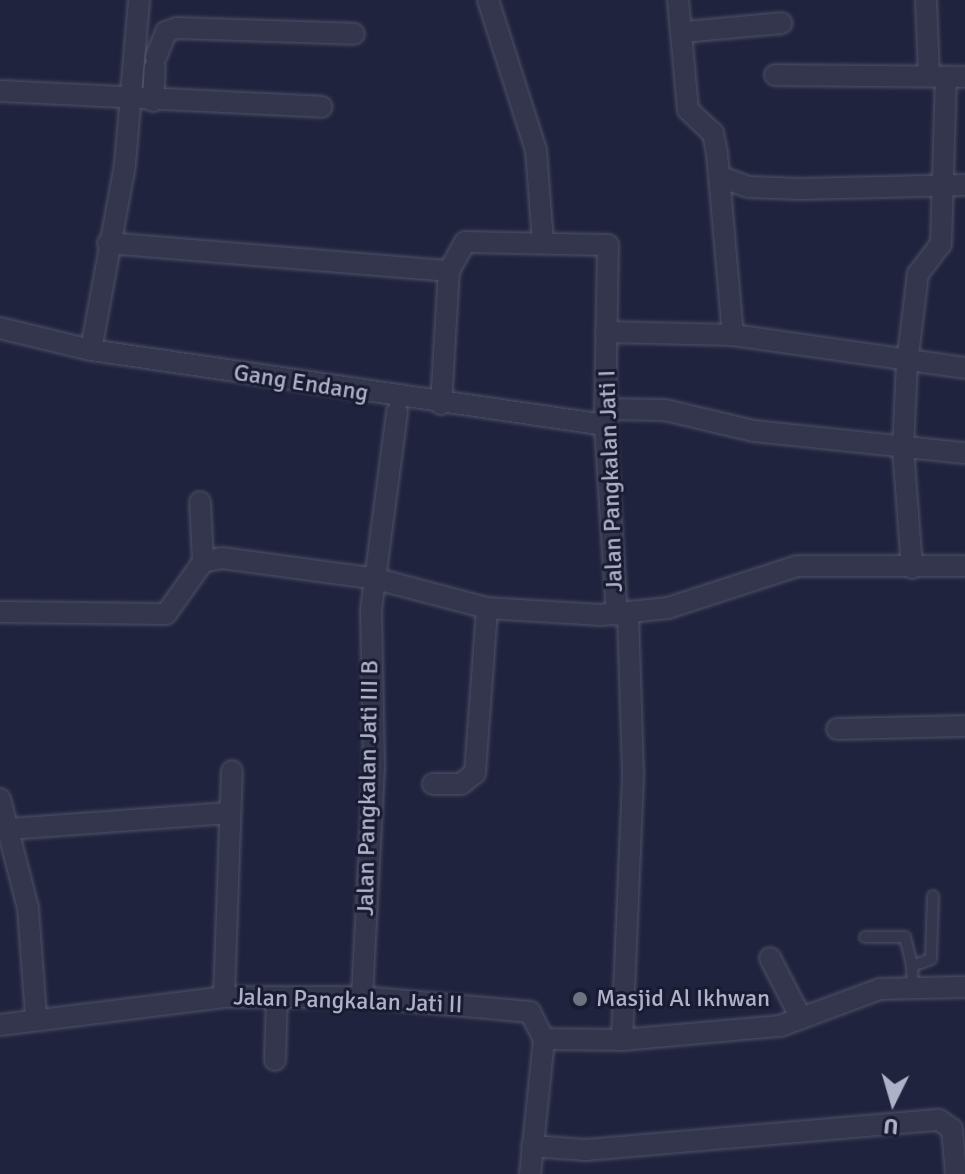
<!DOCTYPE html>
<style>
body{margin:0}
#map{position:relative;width:965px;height:1174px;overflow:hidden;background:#20233d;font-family:Signika,sans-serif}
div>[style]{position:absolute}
.roads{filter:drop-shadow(0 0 2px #4f5168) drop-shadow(0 0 2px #4f5168)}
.service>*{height:10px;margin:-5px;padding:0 5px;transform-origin:5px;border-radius:5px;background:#34364d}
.minor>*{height:20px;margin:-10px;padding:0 10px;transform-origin:10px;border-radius:10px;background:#34364d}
.dots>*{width:22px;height:22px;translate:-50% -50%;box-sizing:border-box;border:4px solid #191b32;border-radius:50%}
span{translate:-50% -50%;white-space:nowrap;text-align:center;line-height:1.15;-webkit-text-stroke:6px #191b32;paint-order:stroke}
.street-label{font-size:24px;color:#afb1c9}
.poi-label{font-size:24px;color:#afb1c9}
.left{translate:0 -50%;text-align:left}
.north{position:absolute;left:853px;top:1062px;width:80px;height:80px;-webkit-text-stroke:6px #191b32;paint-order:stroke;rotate:185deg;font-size:22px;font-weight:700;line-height:32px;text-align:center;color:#afb1c9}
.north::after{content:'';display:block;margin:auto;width:28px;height:36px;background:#afb1c9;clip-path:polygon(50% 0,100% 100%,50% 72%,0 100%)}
</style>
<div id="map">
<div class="roads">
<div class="service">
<i style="left:865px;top:937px;width:40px"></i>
<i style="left:905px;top:937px;width:30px;rotate:76deg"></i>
<i style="left:913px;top:987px;width:21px;rotate:-93deg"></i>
<i style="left:912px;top:966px;width:20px;rotate:-20deg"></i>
<i style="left:931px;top:959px;width:63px;rotate:-88.2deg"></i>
</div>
<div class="minor">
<i style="left:488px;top:0;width:157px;rotate:72.3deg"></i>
<i style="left:536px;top:150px;width:93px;rotate:85.7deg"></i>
<i style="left:678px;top:0;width:110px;rotate:84.8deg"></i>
<i style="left:688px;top:110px;width:34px;rotate:43deg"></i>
<i style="left:713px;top:133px;width:20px;rotate:79deg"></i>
<i style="left:717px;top:153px;width:183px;rotate:85deg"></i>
<i style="left:926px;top:0;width:75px;rotate:87.7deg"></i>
<i style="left:684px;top:32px;width:98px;rotate:-5.2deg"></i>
<i style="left:156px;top:57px;width:27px;rotate:-68deg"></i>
<i style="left:166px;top:32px;width:12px;rotate:-20deg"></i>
<i style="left:177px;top:28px;width:177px;rotate:1.9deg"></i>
<i style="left:775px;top:75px;width:190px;rotate:0.6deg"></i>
<i style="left:0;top:91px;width:322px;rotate:2.8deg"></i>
<i style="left:153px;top:101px;width:33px;rotate:-87deg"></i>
<i style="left:721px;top:177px;width:30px;rotate:20deg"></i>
<i style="left:749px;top:187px;width:52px;rotate:2.2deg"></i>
<i style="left:801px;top:189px;width:164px;rotate:-1.4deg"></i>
<i style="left:108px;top:243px;width:342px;rotate:4.7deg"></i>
<i style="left:0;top:328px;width:94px;rotate:13.6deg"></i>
<i style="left:91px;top:350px;width:519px;rotate:8.3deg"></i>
<i style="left:606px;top:332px;width:127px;rotate:1.4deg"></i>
<i style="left:733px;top:335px;width:234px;rotate:8.1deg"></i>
<i style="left:91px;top:350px;width:189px;rotate:-79.6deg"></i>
<i style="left:125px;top:164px;width:165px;rotate:-85.1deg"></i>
<i style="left:441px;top:404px;width:133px;rotate:-86.6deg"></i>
<i style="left:449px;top:271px;width:33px;rotate:-61deg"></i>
<i style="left:465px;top:242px;width:143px;rotate:1.2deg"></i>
<i style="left:608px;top:245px;width:180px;rotate:91deg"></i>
<i style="left:605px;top:425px;width:190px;rotate:86.4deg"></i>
<i style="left:605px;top:409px;width:60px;rotate:1deg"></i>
<i style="left:665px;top:410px;width:91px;rotate:13.3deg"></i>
<i style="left:754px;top:431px;width:212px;rotate:6deg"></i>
<i style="left:200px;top:502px;width:60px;rotate:87.1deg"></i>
<i style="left:912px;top:568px;width:120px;rotate:-94.3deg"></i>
<i style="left:903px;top:448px;width:85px;rotate:-87.3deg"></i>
<i style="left:907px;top:363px;width:90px;rotate:-83deg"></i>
<i style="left:918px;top:274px;width:38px;rotate:-53deg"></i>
<i style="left:941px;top:244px;width:166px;rotate:-88.3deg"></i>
<i style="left:0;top:612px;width:166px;rotate:0.7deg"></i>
<i style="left:166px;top:614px;width:64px;rotate:-54.6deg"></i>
<i style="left:203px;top:562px;width:19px;rotate:-12deg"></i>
<i style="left:222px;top:558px;width:156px;rotate:7.7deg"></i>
<i style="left:377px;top:579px;width:114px;rotate:14.8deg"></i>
<i style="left:487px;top:608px;width:114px;rotate:3.5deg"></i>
<i style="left:601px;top:615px;width:67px;rotate:-6deg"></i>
<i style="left:668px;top:608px;width:136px;rotate:-18deg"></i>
<i style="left:797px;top:566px;width:168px"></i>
<i style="left:837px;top:729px;width:128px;rotate:-1.3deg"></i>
<i style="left:433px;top:784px;width:28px"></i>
<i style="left:461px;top:784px;width:18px;rotate:-38deg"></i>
<i style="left:475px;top:773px;width:165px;rotate:-85.8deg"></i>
<i style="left:0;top:799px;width:113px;rotate:75.6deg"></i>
<i style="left:28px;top:908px;width:110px;rotate:85.8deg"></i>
<i style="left:9px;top:829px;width:220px;rotate:-4.2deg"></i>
<i style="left:770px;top:958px;width:68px;rotate:62.7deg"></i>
<i style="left:224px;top:997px;width:226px;rotate:-88deg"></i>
<i style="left:362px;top:997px;width:232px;rotate:-87deg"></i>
<i style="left:374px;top:765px;width:155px;rotate:-91.1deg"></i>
<i style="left:371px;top:610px;width:200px;rotate:-82.5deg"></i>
<i style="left:0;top:1025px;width:226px;rotate:-7.1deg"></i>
<i style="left:224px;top:997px;width:138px"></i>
<i style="left:362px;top:997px;width:169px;rotate:5.1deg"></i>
<i style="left:530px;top:1012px;width:30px;rotate:63deg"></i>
<i style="left:544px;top:1039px;width:136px;rotate:95.9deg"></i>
<i style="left:544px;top:1039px;width:78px;rotate:0.7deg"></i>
<i style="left:622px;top:1040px;width:267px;rotate:-87.6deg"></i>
<i style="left:633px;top:773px;width:159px;rotate:-91.8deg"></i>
<i style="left:622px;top:1040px;width:159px;rotate:-5.1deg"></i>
<i style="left:780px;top:1026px;width:107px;rotate:-20.3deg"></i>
<i style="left:880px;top:989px;width:85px;rotate:-1.3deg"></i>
<i style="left:275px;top:1060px;width:63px;rotate:-88.2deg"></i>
<i style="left:532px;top:1146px;width:54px;rotate:4.2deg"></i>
<i style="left:586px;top:1150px;width:354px;rotate:-4.9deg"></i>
<i style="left:939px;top:1120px;width:16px;rotate:35deg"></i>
<i style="left:952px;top:1129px;width:45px;rotate:84.9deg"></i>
</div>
</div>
<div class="dots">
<i style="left:580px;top:999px;background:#6b7280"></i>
</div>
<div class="street-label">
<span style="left:301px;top:383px;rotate:9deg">Gang Endang</span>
<span style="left:611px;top:481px;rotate:-92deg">Jalan Pangkalan Jati I</span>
<span style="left:368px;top:788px;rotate:-89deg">Jalan Pangkalan Jati III B</span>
<span style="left:348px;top:1001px;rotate:2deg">Jalan Pangkalan Jati II</span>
</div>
<div class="poi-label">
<span class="left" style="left:596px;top:999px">Masjid Al Ikhwan</span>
</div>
<div class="north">U</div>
</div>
